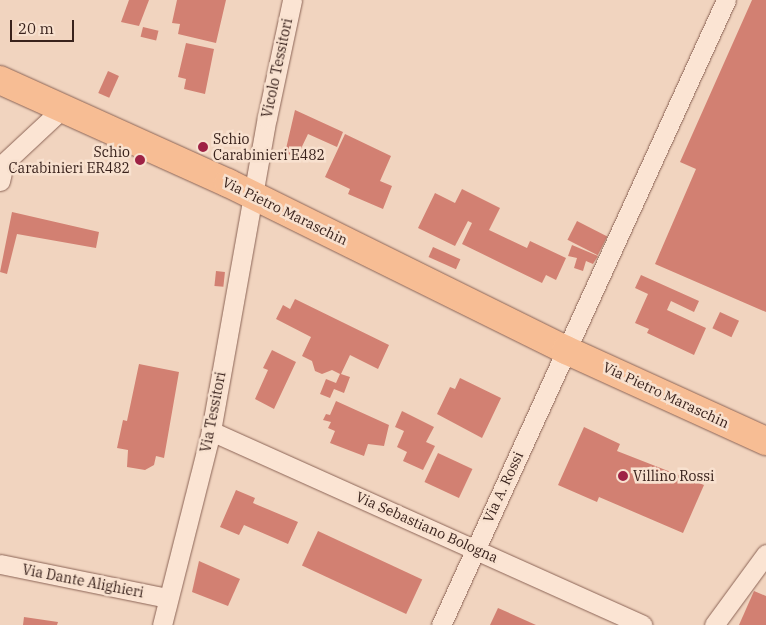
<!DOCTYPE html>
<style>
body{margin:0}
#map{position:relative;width:766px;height:625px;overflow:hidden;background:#f1d4bf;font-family:"IBM Plex Serif",serif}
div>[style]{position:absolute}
.building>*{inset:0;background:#d28072;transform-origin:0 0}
.roads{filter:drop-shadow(0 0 1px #8b6456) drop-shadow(0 0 1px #8b6456)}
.minor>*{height:19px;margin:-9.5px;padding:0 9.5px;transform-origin:9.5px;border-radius:9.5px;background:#fbe4d3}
.primary>*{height:28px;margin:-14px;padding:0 14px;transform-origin:14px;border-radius:14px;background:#f7bd94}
.dots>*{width:14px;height:14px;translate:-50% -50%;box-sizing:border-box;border:2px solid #f8e1cf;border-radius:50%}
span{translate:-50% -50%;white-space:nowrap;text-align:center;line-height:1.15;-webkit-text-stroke:5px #f8e1cf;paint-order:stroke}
.street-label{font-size:14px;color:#39221c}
.poi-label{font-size:14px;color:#39221c}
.left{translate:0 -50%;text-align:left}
.right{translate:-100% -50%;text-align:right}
.scale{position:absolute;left:10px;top:20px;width:64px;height:22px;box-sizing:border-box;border:2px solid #39221c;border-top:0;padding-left:6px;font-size:15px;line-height:18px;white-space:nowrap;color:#39221c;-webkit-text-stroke:4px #f8e1cf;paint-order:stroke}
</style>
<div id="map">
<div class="building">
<i style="clip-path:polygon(129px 0,149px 0,139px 26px,121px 22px)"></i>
<i style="clip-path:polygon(177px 0,226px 0,216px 43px,178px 34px,180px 24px,172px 23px)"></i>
<i style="clip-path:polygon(752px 0,766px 0,766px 312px,655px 264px,696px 169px,680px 162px)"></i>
<i style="left:143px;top:27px;width:16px;height:10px;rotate:14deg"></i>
<i style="clip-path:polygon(186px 43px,214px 49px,205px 94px,184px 89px,186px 79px,178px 77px)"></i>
<i style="left:108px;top:71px;width:12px;height:24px;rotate:24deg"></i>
<i style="clip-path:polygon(295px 110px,343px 132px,337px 147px,308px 134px,297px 157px,285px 153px)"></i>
<i style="clip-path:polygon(345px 134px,391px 156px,380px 181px,392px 186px,383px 209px,348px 194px,350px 189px,325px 177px)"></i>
<i style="clip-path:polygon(462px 189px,500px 208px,489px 230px,527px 248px,530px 241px,566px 258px,556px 280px,546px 275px,542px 283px,462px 244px,472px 223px,468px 221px,455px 246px,418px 228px,435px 193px,455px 203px)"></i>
<i style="clip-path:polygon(12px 212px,99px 232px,96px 248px,17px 234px,7px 274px,0 272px)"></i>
<i style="left:577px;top:221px;width:34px;height:21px;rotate:27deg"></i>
<i style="clip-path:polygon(572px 245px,598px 256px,593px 264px,586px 261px,583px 271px,574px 268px,577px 258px,568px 256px)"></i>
<i style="left:433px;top:247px;width:30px;height:11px;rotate:24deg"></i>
<i style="left:216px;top:271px;width:9px;height:15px;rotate:6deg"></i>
<i style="clip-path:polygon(641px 275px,699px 301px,694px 312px,671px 301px,667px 310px,706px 328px,694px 355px,647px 333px,649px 329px,635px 323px,648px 294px,635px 288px)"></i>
<i style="clip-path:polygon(295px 299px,389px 345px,378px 369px,350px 355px,341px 374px,350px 377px,344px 393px,334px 389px,330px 398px,320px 394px,326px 379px,336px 383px,340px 374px,332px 370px,322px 374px,315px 371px,312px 361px,302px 356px,311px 337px,276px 319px,283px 305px,290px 309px)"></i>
<i style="left:720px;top:312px;width:21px;height:18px;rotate:25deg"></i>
<i style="clip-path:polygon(272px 350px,296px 362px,274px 409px,255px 399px,268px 370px,263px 368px)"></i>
<i style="clip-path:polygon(139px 364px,179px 372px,164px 458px,156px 456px,154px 465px,145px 470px,127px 467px,128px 450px,117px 448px,123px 420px,127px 421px)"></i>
<i style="clip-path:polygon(460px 378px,501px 398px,482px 438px,437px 414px,450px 387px,455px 389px)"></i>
<i style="clip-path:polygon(336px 401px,389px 425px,384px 446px,368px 444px,364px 456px,330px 443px,335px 431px,328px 428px,331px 422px,323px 420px,326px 414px,330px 415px)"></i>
<i style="clip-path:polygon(402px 411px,434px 427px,426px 442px,435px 446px,423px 470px,403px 461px,407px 452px,397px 447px,404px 431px,395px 427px)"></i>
<i style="clip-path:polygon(584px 427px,620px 444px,617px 451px,704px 485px,683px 533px,599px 497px,597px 502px,558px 485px)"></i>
<i style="left:438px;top:453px;width:38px;height:32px;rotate:25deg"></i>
<i style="clip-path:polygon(236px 490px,255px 498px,253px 503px,298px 522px,288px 544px,244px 525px,239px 535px,220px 527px)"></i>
<i style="left:318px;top:531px;width:115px;height:38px;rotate:25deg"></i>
<i style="clip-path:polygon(199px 561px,240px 579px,228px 606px,192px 592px)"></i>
<i style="clip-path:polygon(754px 591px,766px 596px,766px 625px,739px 625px)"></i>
<i style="clip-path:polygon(498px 608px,536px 625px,490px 625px)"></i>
<i style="clip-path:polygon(24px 617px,58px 622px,57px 625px,23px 625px)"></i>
</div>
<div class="roads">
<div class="minor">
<i style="left:0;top:181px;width:18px;rotate:-77deg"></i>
<i style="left:4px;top:163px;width:79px;rotate:-43deg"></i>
<i style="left:211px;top:431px;width:473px;rotate:24.2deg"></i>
<i style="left:0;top:564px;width:170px;rotate:11.5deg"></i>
<i style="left:162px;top:625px;width:200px;rotate:-75.8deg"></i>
<i style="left:211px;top:431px;width:318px;rotate:-79.9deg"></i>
<i style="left:267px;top:118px;width:121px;rotate:-78deg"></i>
<i style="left:441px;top:625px;width:687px;rotate:-65.49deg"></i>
<i style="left:714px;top:625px;width:88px;rotate:-53.8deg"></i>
</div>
<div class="primary">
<i style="left:0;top:80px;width:250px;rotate:24.3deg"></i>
<i style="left:228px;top:183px;width:377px;rotate:26.3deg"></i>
<i style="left:566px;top:350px;width:220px;rotate:24.5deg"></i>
</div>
</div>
<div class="dots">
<i style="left:203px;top:147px;background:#9e2245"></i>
<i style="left:140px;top:160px;background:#9e2245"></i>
<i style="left:623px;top:476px;background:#9e2245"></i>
</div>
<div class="street-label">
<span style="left:277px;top:68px;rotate:-78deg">Vicolo Tessitori</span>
<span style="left:285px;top:211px;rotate:26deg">Via Pietro Maraschin</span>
<span style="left:666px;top:395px;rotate:25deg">Via Pietro Maraschin</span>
<span style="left:213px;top:412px;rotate:-79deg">Via Tessitori</span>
<span style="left:503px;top:487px;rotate:-65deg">Via A. Rossi</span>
<span style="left:427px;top:527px;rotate:24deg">Via Sebastiano Bologna</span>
<span style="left:83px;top:581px;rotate:11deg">Via Dante Alighieri</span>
</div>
<div class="poi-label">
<span class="left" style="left:213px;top:147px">Schio<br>Carabinieri E482</span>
<span class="right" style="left:130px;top:160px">Schio<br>Carabinieri ER482</span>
<span class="left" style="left:633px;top:476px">Villino Rossi</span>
</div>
<div class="scale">20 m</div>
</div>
